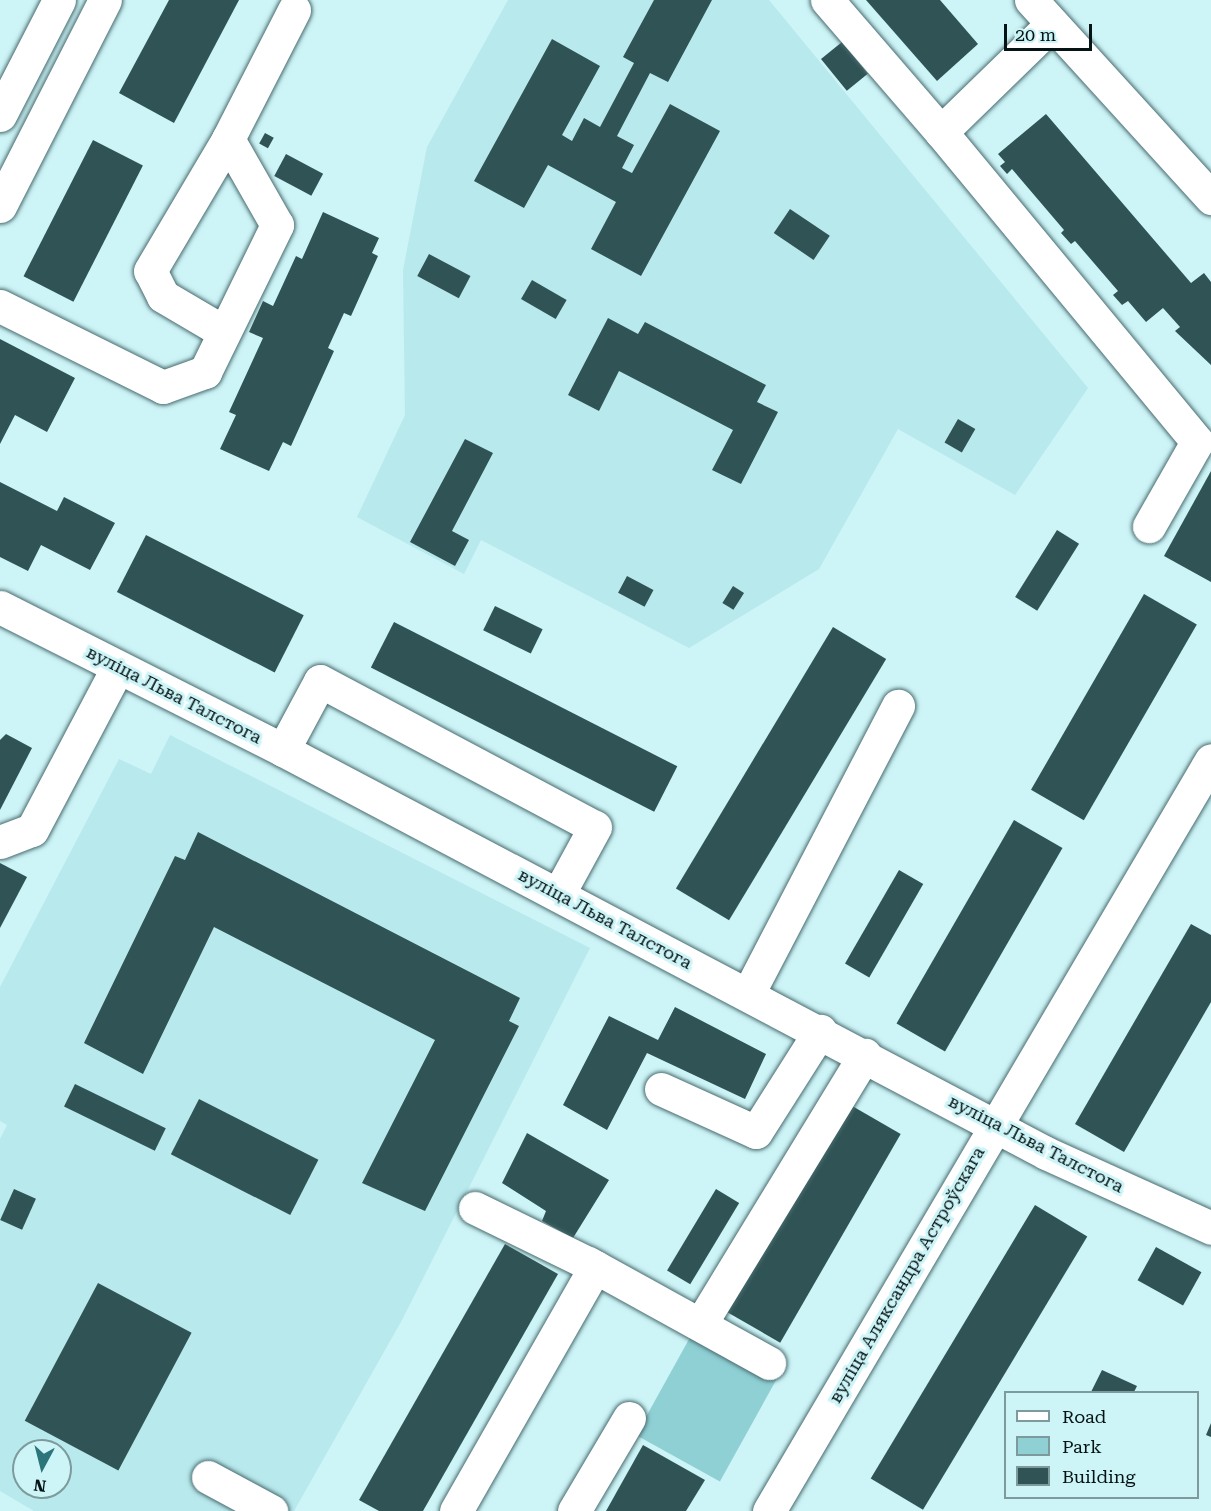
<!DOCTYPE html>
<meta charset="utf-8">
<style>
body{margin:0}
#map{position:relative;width:1211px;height:1511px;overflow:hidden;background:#cdf4f7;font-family:"Roboto Serif",serif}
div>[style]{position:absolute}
.built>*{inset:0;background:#b8e9ed}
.green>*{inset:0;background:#8fd0d5;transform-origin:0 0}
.building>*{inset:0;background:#305355;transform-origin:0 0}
.roads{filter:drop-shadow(0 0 2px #486b6e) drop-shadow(0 0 2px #486b6e)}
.minor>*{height:33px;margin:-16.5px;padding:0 16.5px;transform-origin:16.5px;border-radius:16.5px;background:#fff}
.major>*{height:33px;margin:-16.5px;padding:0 16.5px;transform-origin:16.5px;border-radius:16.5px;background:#fff}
span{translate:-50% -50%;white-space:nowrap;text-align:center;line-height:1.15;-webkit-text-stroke:6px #cdf4f7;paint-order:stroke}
.street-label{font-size:18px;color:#051314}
.legend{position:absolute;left:1004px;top:1391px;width:195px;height:108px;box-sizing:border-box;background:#cdf4f7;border:2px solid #7d9a9c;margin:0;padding:8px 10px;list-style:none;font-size:18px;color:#051314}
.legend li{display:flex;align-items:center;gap:12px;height:30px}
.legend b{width:30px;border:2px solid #7d9a9c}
.north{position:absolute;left:12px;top:1439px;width:60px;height:60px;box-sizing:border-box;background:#cdf4f7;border:2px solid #7d9a9c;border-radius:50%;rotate:187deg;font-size:16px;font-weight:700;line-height:24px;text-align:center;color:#051314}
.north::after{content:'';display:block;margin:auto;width:21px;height:27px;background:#2b757b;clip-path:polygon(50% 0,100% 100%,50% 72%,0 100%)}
.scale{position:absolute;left:1004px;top:24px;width:88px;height:27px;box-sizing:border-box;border:3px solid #051314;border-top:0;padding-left:8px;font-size:18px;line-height:21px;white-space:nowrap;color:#051314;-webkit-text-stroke:4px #cdf4f7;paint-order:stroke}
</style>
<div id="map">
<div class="built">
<i style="clip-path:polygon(508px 0,769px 0,1088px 388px,1015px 495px,898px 429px,819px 569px,689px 648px,481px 540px,464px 574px,357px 517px,405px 415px,403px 270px,427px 147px)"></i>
<i style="clip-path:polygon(evenodd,170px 735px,590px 948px,402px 1320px,294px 1511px,34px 1511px,0 1491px,0 1139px,7px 1125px,0 1121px,0 987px,119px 759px,151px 774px,170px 735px,24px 1451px,60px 1451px,60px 1487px,24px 1487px,24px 1451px)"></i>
</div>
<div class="green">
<i style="left:698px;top:1323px;width:96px;height:128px;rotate:29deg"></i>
</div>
<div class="building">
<i style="clip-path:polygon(169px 0,239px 0,174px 123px,119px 93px)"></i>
<i style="clip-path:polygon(654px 0,712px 0,668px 82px,650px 73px,617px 136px,634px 145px,622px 168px,632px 173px,670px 104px,720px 131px,641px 276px,591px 249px,616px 202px,548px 165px,524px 208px,474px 181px,552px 39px,600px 66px,562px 135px,572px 141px,584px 118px,600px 127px,634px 63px,623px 57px)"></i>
<i style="clip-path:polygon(866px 0,940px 0,978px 44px,937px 81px)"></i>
<i style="left:842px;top:42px;width:41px;height:27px;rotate:51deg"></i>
<i style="clip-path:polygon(1046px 114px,1191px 283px,1204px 273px,1211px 282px,1211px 365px,1175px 331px,1180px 327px,1163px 308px,1146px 322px,1128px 301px,1122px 305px,1113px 295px,1118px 291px,1075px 241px,1071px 244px,1061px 233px,1064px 230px,1012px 169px,1007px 174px,1000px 166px,1005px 162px,998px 154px)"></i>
<i style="left:265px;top:133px;width:10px;height:12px;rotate:29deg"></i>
<i style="left:93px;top:140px;width:56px;height:153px;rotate:27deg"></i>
<i style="left:286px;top:154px;width:42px;height:25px;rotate:28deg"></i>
<i style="left:790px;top:209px;width:48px;height:29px;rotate:34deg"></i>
<i style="clip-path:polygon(323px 212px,379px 238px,372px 253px,378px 256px,351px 316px,344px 313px,328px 348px,334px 351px,291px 446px,283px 442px,269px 471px,220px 449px,236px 415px,229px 412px,263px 338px,249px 332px,263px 301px,273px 306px,296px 256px,302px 259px)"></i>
<i style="left:429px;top:254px;width:47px;height:25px;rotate:28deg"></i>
<i style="left:532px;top:280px;width:40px;height:22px;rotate:30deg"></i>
<i style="clip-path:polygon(608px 318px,638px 334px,645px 322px,766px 385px,757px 402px,778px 412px,741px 484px,712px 470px,733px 430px,619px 371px,599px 411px,568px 395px)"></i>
<i style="clip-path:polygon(0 339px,75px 378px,47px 432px,15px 415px,0 444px)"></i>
<i style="left:958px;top:419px;width:20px;height:27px;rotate:30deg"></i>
<i style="clip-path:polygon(465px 439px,493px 453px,452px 531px,469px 540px,455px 566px,410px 542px)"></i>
<i style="clip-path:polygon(1211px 471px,1211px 582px,1164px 556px)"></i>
<i style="clip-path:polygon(0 482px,57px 511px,64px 497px,115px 523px,90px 570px,41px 545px,28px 571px,0 557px)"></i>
<i style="left:1057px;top:530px;width:26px;height:79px;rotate:32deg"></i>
<i style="left:146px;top:535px;width:177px;height:64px;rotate:27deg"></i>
<i style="left:627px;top:576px;width:30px;height:19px;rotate:28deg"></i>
<i style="left:733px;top:586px;width:13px;height:20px;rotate:32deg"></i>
<i style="left:1144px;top:594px;width:61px;height:226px;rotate:30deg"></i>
<i style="left:495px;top:606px;width:53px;height:27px;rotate:26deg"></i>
<i style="left:394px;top:622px;width:318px;height:51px;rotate:27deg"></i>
<i style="left:833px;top:627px;width:62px;height:305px;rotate:31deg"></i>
<i style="clip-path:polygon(6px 734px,32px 748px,0 810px,0 740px)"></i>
<i style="left:1014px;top:820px;width:56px;height:235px;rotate:30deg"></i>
<i style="clip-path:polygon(198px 832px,520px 998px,509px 1021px,519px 1026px,425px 1211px,362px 1183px,435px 1040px,214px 927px,143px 1074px,84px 1043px,175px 856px,185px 860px)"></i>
<i style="clip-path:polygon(0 863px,27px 877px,0 928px)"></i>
<i style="left:899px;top:870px;width:28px;height:108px;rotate:30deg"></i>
<i style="clip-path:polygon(1191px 924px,1211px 935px,1211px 1002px,1124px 1152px,1075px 1124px)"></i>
<i style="clip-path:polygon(675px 1007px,766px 1054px,745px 1099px,647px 1053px,607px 1130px,563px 1105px,609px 1016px,658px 1040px)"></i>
<i style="left:75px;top:1084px;width:101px;height:25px;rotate:26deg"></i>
<i style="left:199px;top:1099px;width:134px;height:62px;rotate:27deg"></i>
<i style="left:847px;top:1103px;width:62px;height:241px;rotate:30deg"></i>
<i style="clip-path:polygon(527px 1133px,609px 1180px,573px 1238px,542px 1221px,546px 1211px,502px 1183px)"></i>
<i style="left:14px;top:1189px;width:24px;height:34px;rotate:24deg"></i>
<i style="left:716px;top:1189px;width:27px;height:95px;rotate:31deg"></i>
<i style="left:1035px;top:1205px;width:61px;height:319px;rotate:31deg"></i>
<i style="clip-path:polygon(505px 1244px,558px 1274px,423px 1511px,379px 1511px,359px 1500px)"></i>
<i style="left:1156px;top:1247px;width:52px;height:38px;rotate:29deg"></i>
<i style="left:98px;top:1283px;width:106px;height:156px;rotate:28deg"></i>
<i style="clip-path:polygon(1102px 1370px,1137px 1386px,1134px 1392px,1091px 1392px)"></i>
<i style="clip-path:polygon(1211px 1423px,1211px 1437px,1206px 1435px)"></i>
<i style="clip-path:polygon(643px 1445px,705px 1480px,686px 1511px,606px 1511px)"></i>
</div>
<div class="roads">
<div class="minor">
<i style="left:827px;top:0;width:174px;rotate:49.2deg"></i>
<i style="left:1031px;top:0;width:268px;rotate:47.7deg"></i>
<i style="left:1052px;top:24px;width:155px;rotate:135.8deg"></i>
<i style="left:941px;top:132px;width:402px;rotate:50.4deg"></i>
<i style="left:1197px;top:442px;width:97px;rotate:119.7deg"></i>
<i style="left:0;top:306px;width:182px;rotate:26.4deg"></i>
<i style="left:163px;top:387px;width:45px;rotate:-19.7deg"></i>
<i style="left:205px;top:372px;width:164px;rotate:-63.9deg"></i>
<i style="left:277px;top:225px;width:99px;rotate:-119.7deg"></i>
<i style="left:228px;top:139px;width:145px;rotate:-62.9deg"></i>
<i style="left:224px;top:332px;width:71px;rotate:-149.5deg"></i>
<i style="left:163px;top:296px;width:28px;rotate:-117deg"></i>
<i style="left:150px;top:271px;width:153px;rotate:-59.4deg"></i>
<i style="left:0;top:607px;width:317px;rotate:26.8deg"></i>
<i style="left:283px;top:750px;width:863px;rotate:27.84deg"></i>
<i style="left:1046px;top:1153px;width:181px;rotate:24.4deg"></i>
<i style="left:283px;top:750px;width:78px;rotate:-61.8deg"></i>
<i style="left:320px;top:681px;width:311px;rotate:28deg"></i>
<i style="left:595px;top:827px;width:77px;rotate:118.6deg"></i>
<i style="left:0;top:842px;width:34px;rotate:-21deg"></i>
<i style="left:32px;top:830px;width:184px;rotate:-62.2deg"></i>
<i style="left:748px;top:994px;width:325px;rotate:-62.5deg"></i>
<i style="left:661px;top:1089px;width:104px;rotate:24.4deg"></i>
<i style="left:756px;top:1132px;width:120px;rotate:-57.6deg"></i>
<i style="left:475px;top:1208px;width:126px;rotate:26deg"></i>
<i style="left:588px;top:1263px;width:207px;rotate:28.9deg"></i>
<i style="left:706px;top:1315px;width:305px;rotate:-58.6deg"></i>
<i style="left:208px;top:1477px;width:72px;rotate:28.4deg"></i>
<i style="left:456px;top:1511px;width:281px;rotate:-60.3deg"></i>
<i style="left:574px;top:1511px;width:108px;rotate:-59.4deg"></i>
<i style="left:769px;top:1511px;width:871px;rotate:-59.52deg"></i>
</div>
<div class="major">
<i style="left:0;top:115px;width:129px;rotate:-62.8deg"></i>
<i style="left:0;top:206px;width:231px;rotate:-63deg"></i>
</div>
</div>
<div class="street-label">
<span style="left:174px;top:695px;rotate:27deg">вуліца Льва Талстога</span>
<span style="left:605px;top:919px;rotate:28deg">вуліца Льва Талстога</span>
<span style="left:1036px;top:1144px;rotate:27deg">вуліца Льва Талстога</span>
<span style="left:907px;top:1275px;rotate:-60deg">вуліца Аляксандра Астроўскага</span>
</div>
<ul class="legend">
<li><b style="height:8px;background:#fff"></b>Road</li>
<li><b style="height:16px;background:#8fd0d5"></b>Park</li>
<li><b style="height:16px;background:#305355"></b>Building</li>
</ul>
<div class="north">N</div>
<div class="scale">20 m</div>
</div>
